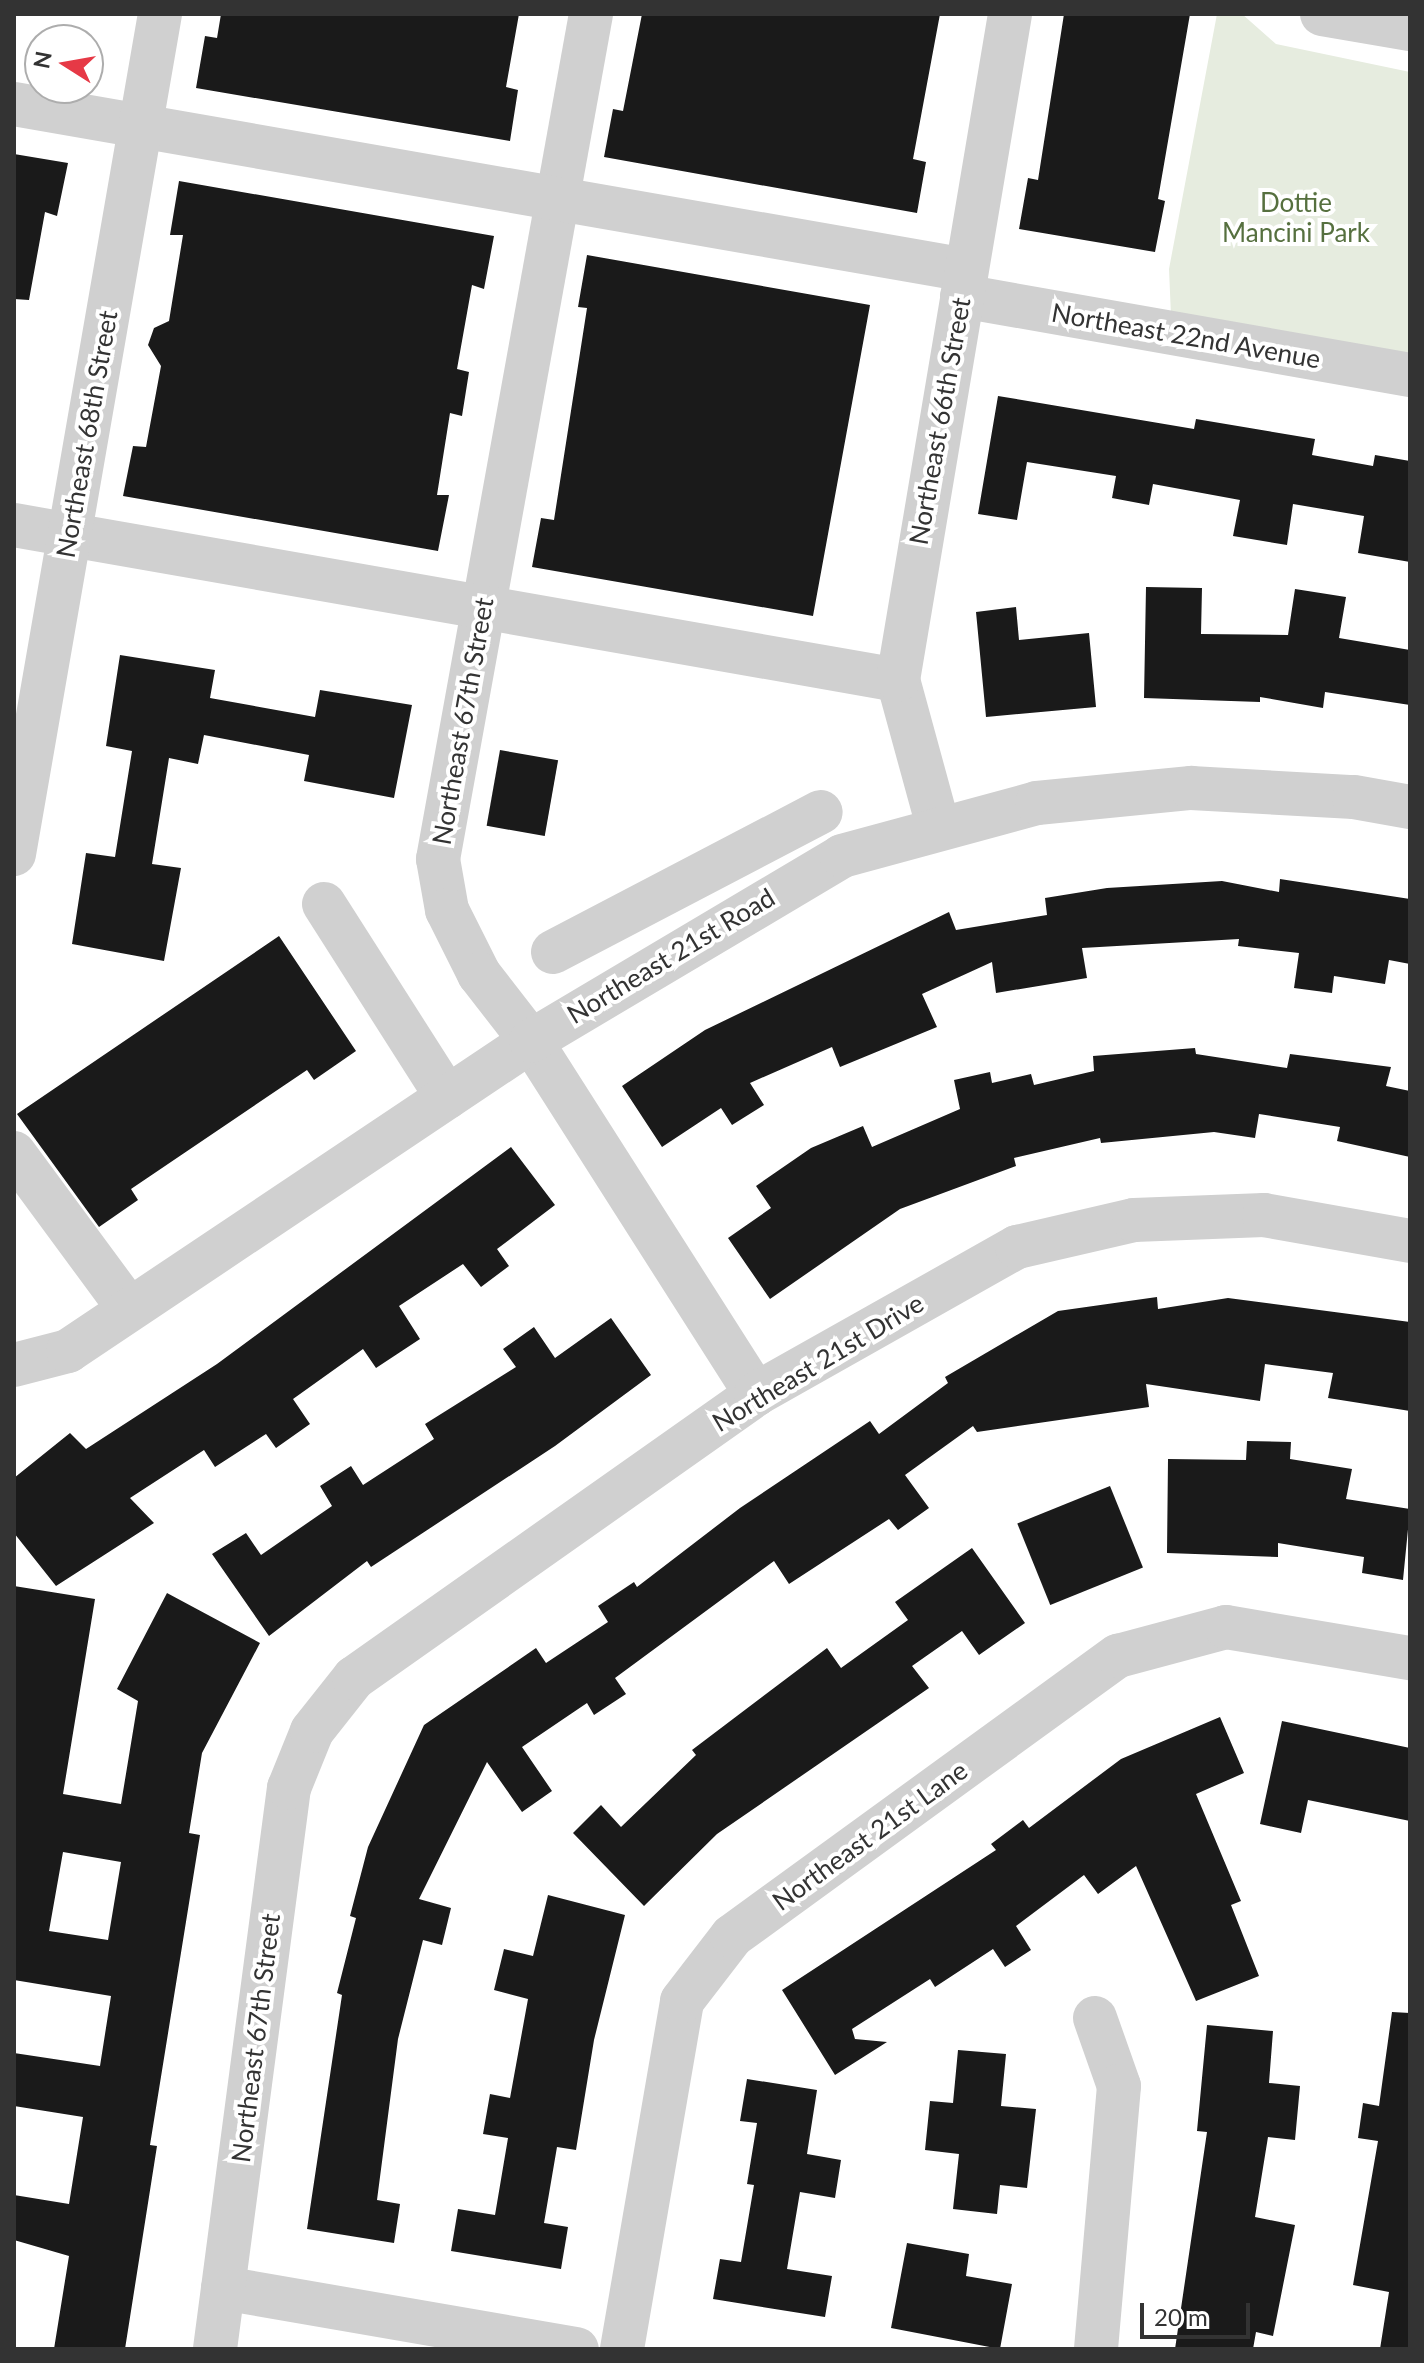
<!DOCTYPE html>
<style>
body{margin:0}
#map{position:relative;width:1424px;height:2363px;overflow:hidden;background:#fff;font-family:Lato,sans-serif}
div>[style]{position:absolute}
.green>*{inset:0;background:#e6ecdf}
.building>*{inset:0;background:#1a1a1a;transform-origin:0 0}
.minor>*{height:44px;margin:-22px;padding:0 22px;transform-origin:22px;border-radius:22px;background:#d0d0d0}
span{translate:-50% -50%;white-space:nowrap;text-align:center;line-height:1.15;-webkit-text-stroke:8px #fff;paint-order:stroke}
.park-label{font-size:26px;color:#56703f}
.street-label{font-size:26px;color:#333}
.frame{position:absolute;inset:0;border:16px solid #333;pointer-events:none}
.north{position:absolute;left:24px;top:24px;width:80px;height:80px;box-sizing:border-box;background:#fff;border:2px solid #adadad;border-radius:50%;rotate:281deg;font-size:22px;font-weight:700;line-height:32px;text-align:center;color:#333}
.north::after{content:'';display:block;margin:auto;width:28px;height:36px;background:#e63946;clip-path:polygon(50% 0,100% 100%,50% 72%,0 100%)}
.scale{position:absolute;left:1140px;top:2303px;width:110px;height:36px;box-sizing:border-box;border:4px solid #333;border-top:0;padding-left:10px;font-size:24px;line-height:28px;white-space:nowrap;color:#333;-webkit-text-stroke:6px #fff;paint-order:stroke}
</style>
<div id="map">
<div class="green">
<i style="clip-path:polygon(1217px 14px,1242px 14px,1276px 44px,1410px 72px,1410px 355px,1171px 316px,1169px 269px)"></i>
</div>
<div class="building">
<i style="clip-path:polygon(221px 14px,519px 14px,506px 87px,518px 90px,510px 141px,196px 88px,205px 36px,217px 38px)"></i>
<i style="clip-path:polygon(642px 14px,940px 14px,913px 159px,926px 162px,917px 213px,604px 157px,613px 109px,623px 111px)"></i>
<i style="clip-path:polygon(1064px 14px,1190px 14px,1158px 199px,1165px 201px,1155px 252px,1019px 229px,1028px 178px,1038px 180px)"></i>
<i style="clip-path:polygon(14px 154px,68px 163px,57px 216px,45px 212px,29px 300px,14px 299px)"></i>
<i style="clip-path:polygon(179px 181px,494px 236px,484px 289px,472px 285px,457px 369px,469px 372px,462px 416px,450px 413px,437px 495px,449px 495px,438px 551px,123px 496px,133px 446px,146px 447px,161px 366px,148px 345px,154px 328px,169px 321px,183px 235px,170px 235px)"></i>
<i style="clip-path:polygon(587px 255px,870px 305px,813px 616px,532px 567px,541px 518px,554px 520px,587px 308px,578px 307px)"></i>
<i style="clip-path:polygon(998px 396px,1194px 429px,1196px 419px,1315px 439px,1312px 455px,1373px 466px,1375px 455px,1410px 461px,1410px 562px,1358px 553px,1364px 516px,1293px 504px,1287px 545px,1233px 536px,1240px 500px,1153px 484px,1149px 505px,1112px 498px,1116px 476px,1027px 462px,1017px 520px,978px 514px)"></i>
<i style="clip-path:polygon(1146px 587px,1202px 588px,1201px 634px,1288px 635px,1295px 589px,1346px 597px,1339px 638px,1410px 650px,1410px 705px,1325px 692px,1323px 708px,1260px 697px,1260px 702px,1144px 698px)"></i>
<i style="clip-path:polygon(1016px 607px,1019px 640px,1089px 633px,1096px 707px,986px 717px,976px 612px)"></i>
<i style="clip-path:polygon(120px 655px,215px 670px,210px 698px,315px 717px,320px 690px,412px 705px,394px 798px,304px 781px,309px 755px,204px 735px,198px 764px,169px 758px,152px 864px,181px 868px,164px 961px,72px 944px,86px 853px,115px 857px,132px 751px,106px 746px)"></i>
<i style="left:500px;top:750px;width:59px;height:77px;rotate:10deg"></i>
<i style="clip-path:polygon(1280px 879px,1410px 899px,1410px 964px,1389px 960px,1385px 984px,1334px 976px,1332px 993px,1294px 988px,1299px 953px,1238px 946px,1239px 939px,1082px 948px,1087px 978px,996px 993px,992px 962px,922px 994px,937px 1027px,840px 1067px,832px 1047px,750px 1083px,764px 1105px,732px 1125px,721px 1108px,662px 1147px,622px 1086px,705px 1030px,949px 912px,956px 930px,1047px 915px,1045px 898px,1107px 888px,1222px 881px,1279px 892px)"></i>
<i style="clip-path:polygon(279px 936px,356px 1051px,314px 1080px,307px 1070px,131px 1189px,138px 1200px,99px 1227px,17px 1114px)"></i>
<i style="clip-path:polygon(1195px 1048px,1196px 1054px,1287px 1068px,1290px 1054px,1391px 1067px,1386px 1086px,1410px 1091px,1410px 1157px,1337px 1141px,1340px 1127px,1259px 1114px,1255px 1138px,1214px 1132px,1101px 1143px,1100px 1138px,1014px 1158px,1016px 1166px,900px 1209px,770px 1299px,728px 1238px,771px 1208px,756px 1186px,811px 1148px,863px 1126px,872px 1147px,960px 1109px,954px 1080px,990px 1072px,992px 1083px,1031px 1074px,1034px 1085px,1094px 1071px,1093px 1056px)"></i>
<i style="clip-path:polygon(511px 1147px,555px 1205px,497px 1249px,509px 1266px,481px 1287px,463px 1264px,399px 1306px,420px 1339px,376px 1368px,363px 1349px,293px 1399px,310px 1424px,276px 1448px,266px 1434px,215px 1467px,204px 1450px,130px 1498px,154px 1523px,56px 1586px,14px 1533px,14px 1478px,70px 1433px,86px 1449px,217px 1364px)"></i>
<i style="clip-path:polygon(1157px 1297px,1158px 1309px,1228px 1298px,1410px 1322px,1410px 1411px,1328px 1398px,1333px 1373px,1265px 1364px,1260px 1401px,1146px 1384px,1149px 1407px,977px 1432px,973px 1426px,905px 1475px,929px 1508px,898px 1530px,889px 1519px,789px 1584px,774px 1561px,615px 1678px,626px 1694px,594px 1715px,587px 1703px,522px 1747px,552px 1791px,522px 1812px,487px 1762px,419px 1899px,451px 1908px,442px 1945px,423px 1940px,398px 2039px,377px 2200px,400px 2204px,394px 2243px,307px 2229px,342px 1995px,337px 1993px,356px 1918px,350px 1916px,368px 1847px,424px 1725px,536px 1648px,546px 1663px,608px 1622px,598px 1606px,634px 1582px,637px 1587px,740px 1508px,870px 1421px,879px 1434px,948px 1383px,945px 1377px,1058px 1311px)"></i>
<i style="clip-path:polygon(611px 1318px,651px 1375px,555px 1446px,371px 1567px,367px 1561px,269px 1636px,212px 1554px,246px 1533px,261px 1555px,332px 1506px,320px 1486px,351px 1466px,363px 1485px,434px 1439px,425px 1424px,516px 1367px,503px 1349px,534px 1327px,555px 1358px)"></i>
<i style="clip-path:polygon(1247px 1441px,1291px 1442px,1290px 1459px,1352px 1469px,1346px 1499px,1410px 1509px,1403px 1580px,1362px 1573px,1364px 1557px,1278px 1543px,1278px 1557px,1167px 1553px,1168px 1459px,1246px 1460px)"></i>
<i style="left:1110px;top:1486px;width:88px;height:100px;rotate:68deg"></i>
<i style="clip-path:polygon(972px 1548px,1025px 1623px,979px 1655px,962px 1631px,912px 1666px,929px 1688px,717px 1834px,644px 1906px,573px 1833px,601px 1805px,621px 1827px,696px 1755px,692px 1750px,827px 1648px,841px 1668px,908px 1620px,895px 1602px)"></i>
<i style="clip-path:polygon(evenodd,14px 1586px,95px 1599px,63px 1794px,121px 1804px,138px 1701px,117px 1689px,167px 1593px,260px 1643px,202px 1753px,189px 1833px,200px 1835px,150px 2145px,157px 2146px,125px 2349px,54px 2349px,69px 2256px,14px 2240px,14px 2195px,69px 2204px,83px 2117px,14px 2106px,14px 2053px,100px 2066px,111px 1996px,14px 1980px,14px 1586px,63px 1852px,121px 1862px,108px 1940px,49px 1931px,63px 1852px)"></i>
<i style="clip-path:polygon(1220px 1717px,1244px 1773px,1196px 1794px,1241px 1901px,1231px 1905px,1259px 1976px,1196px 2001px,1136px 1866px,1098px 1894px,1084px 1875px,1016px 1926px,1031px 1950px,1005px 1967px,993px 1949px,935px 1987px,930px 1979px,852px 2029px,855px 2039px,887px 2042px,835px 2075px,782px 1990px,996px 1850px,991px 1844px,1023px 1820px,1029px 1828px,1121px 1759px)"></i>
<i style="clip-path:polygon(1282px 1721px,1410px 1748px,1410px 1821px,1308px 1800px,1301px 1833px,1260px 1824px)"></i>
<i style="clip-path:polygon(548px 1895px,625px 1915px,594px 2040px,576px 2150px,557px 2147px,544px 2223px,568px 2227px,561px 2269px,451px 2251px,458px 2209px,495px 2215px,508px 2138px,483px 2134px,490px 2094px,510px 2098px,528px 1999px,494px 1990px,504px 1949px,533px 1956px)"></i>
<i style="clip-path:polygon(1392px 2012px,1410px 2013px,1410px 2349px,1380px 2349px,1389px 2292px,1353px 2285px,1378px 2141px,1358px 2138px,1363px 2103px,1379px 2106px)"></i>
<i style="clip-path:polygon(1207px 2025px,1273px 2031px,1269px 2083px,1300px 2086px,1295px 2140px,1268px 2137px,1255px 2217px,1295px 2225px,1273px 2336px,1256px 2332px,1253px 2349px,1175px 2349px,1207px 2132px,1197px 2131px)"></i>
<i style="clip-path:polygon(958px 2050px,1006px 2054px,1001px 2106px,1036px 2109px,1027px 2188px,1000px 2185px,997px 2214px,953px 2209px,959px 2154px,925px 2150px,930px 2101px,953px 2103px)"></i>
<i style="clip-path:polygon(747px 2079px,817px 2090px,807px 2154px,841px 2160px,835px 2198px,800px 2192px,787px 2269px,832px 2276px,825px 2317px,713px 2299px,720px 2259px,741px 2262px,754px 2185px,747px 2184px,757px 2123px,740px 2121px)"></i>
<i style="clip-path:polygon(907px 2243px,969px 2254px,966px 2276px,1012px 2284px,1000px 2349px,891px 2328px)"></i>
</div>
<div class="minor">
<i style="left:591px;top:14px;width:859px;rotate:100.26deg"></i>
<i style="left:438px;top:859px;width:52px;rotate:80deg"></i>
<i style="left:447px;top:910px;width:72px;rotate:63.4deg"></i>
<i style="left:479px;top:974px;width:85px;rotate:52.2deg"></i>
<i style="left:531px;top:1041px;width:419px;rotate:57.5deg"></i>
<i style="left:1322px;top:14px;width:89px;rotate:9.7deg"></i>
<i style="left:14px;top:104px;width:966px;rotate:9.89deg"></i>
<i style="left:962px;top:296px;width:455px;rotate:10deg"></i>
<i style="left:14px;top:525px;width:897px;rotate:9.95deg"></i>
<i style="left:938px;top:826px;width:151px;rotate:-105.3deg"></i>
<i style="left:898px;top:680px;width:675px;rotate:-80.45deg"></i>
<i style="left:14px;top:854px;width:853px;rotate:-80.14deg"></i>
<i style="left:324px;top:904px;width:229px;rotate:57.5deg"></i>
<i style="left:553px;top:952px;width:302px;rotate:-27.6deg"></i>
<i style="left:14px;top:1153px;width:194px;rotate:53.6deg"></i>
<i style="left:14px;top:1365px;width:56px;rotate:-14.5deg"></i>
<i style="left:68px;top:1351px;width:557px;rotate:-33.8deg"></i>
<i style="left:531px;top:1041px;width:362px;rotate:-30.7deg"></i>
<i style="left:842px;top:856px;width:202px;rotate:-15.2deg"></i>
<i style="left:1037px;top:803px;width:155px;rotate:-5.6deg"></i>
<i style="left:1191px;top:788px;width:163px;rotate:3.2deg"></i>
<i style="left:1354px;top:797px;width:57px;rotate:10.1deg"></i>
<i style="left:1095px;top:2018px;width:72px;rotate:70.6deg"></i>
<i style="left:1119px;top:2086px;width:264px;rotate:95deg"></i>
<i style="left:223px;top:2288px;width:359px;rotate:9.8deg"></i>
<i style="left:215px;top:2349px;width:566px;rotate:-82.49deg"></i>
<i style="left:289px;top:1788px;width:61px;rotate:-68deg"></i>
<i style="left:312px;top:1731px;width:68px;rotate:-51.6deg"></i>
<i style="left:354px;top:1678px;width:492px;rotate:-35.2deg"></i>
<i style="left:756px;top:1394px;width:300px;rotate:-29.4deg"></i>
<i style="left:1017px;top:1247px;width:120px;rotate:-13deg"></i>
<i style="left:1134px;top:1220px;width:130px;rotate:-2.2deg"></i>
<i style="left:1264px;top:1215px;width:148px;rotate:10.1deg"></i>
<i style="left:622px;top:2349px;width:353px;rotate:-80.2deg"></i>
<i style="left:682px;top:2001px;width:82px;rotate:-52.4deg"></i>
<i style="left:732px;top:1936px;width:477px;rotate:-36deg"></i>
<i style="left:1118px;top:1656px;width:112px;rotate:-15deg"></i>
<i style="left:1226px;top:1627px;width:187px;rotate:9.6deg"></i>
</div>
<div class="park-label">
<span style="left:1296px;top:218px">Dottie<br>Mancini Park</span>
</div>
<div class="street-label">
<span style="left:1186px;top:336px;rotate:10deg">Northeast 22nd Avenue</span>
<span style="left:940px;top:421px;rotate:-80deg">Northeast 66th Street</span>
<span style="left:87px;top:434px;rotate:-80deg">Northeast 68th Street</span>
<span style="left:463px;top:721px;rotate:-80deg">Northeast 67th Street</span>
<span style="left:671px;top:956px;rotate:-31deg">Northeast 21st Road</span>
<span style="left:818px;top:1363px;rotate:-31deg">Northeast 21st Drive</span>
<span style="left:870px;top:1836px;rotate:-36deg">Northeast 21st Lane</span>
<span style="left:256px;top:2038px;rotate:-83deg">Northeast 67th Street</span>
</div>
<div class="frame"></div>
<div class="north">N</div>
<div class="scale">20 m</div>
</div>
